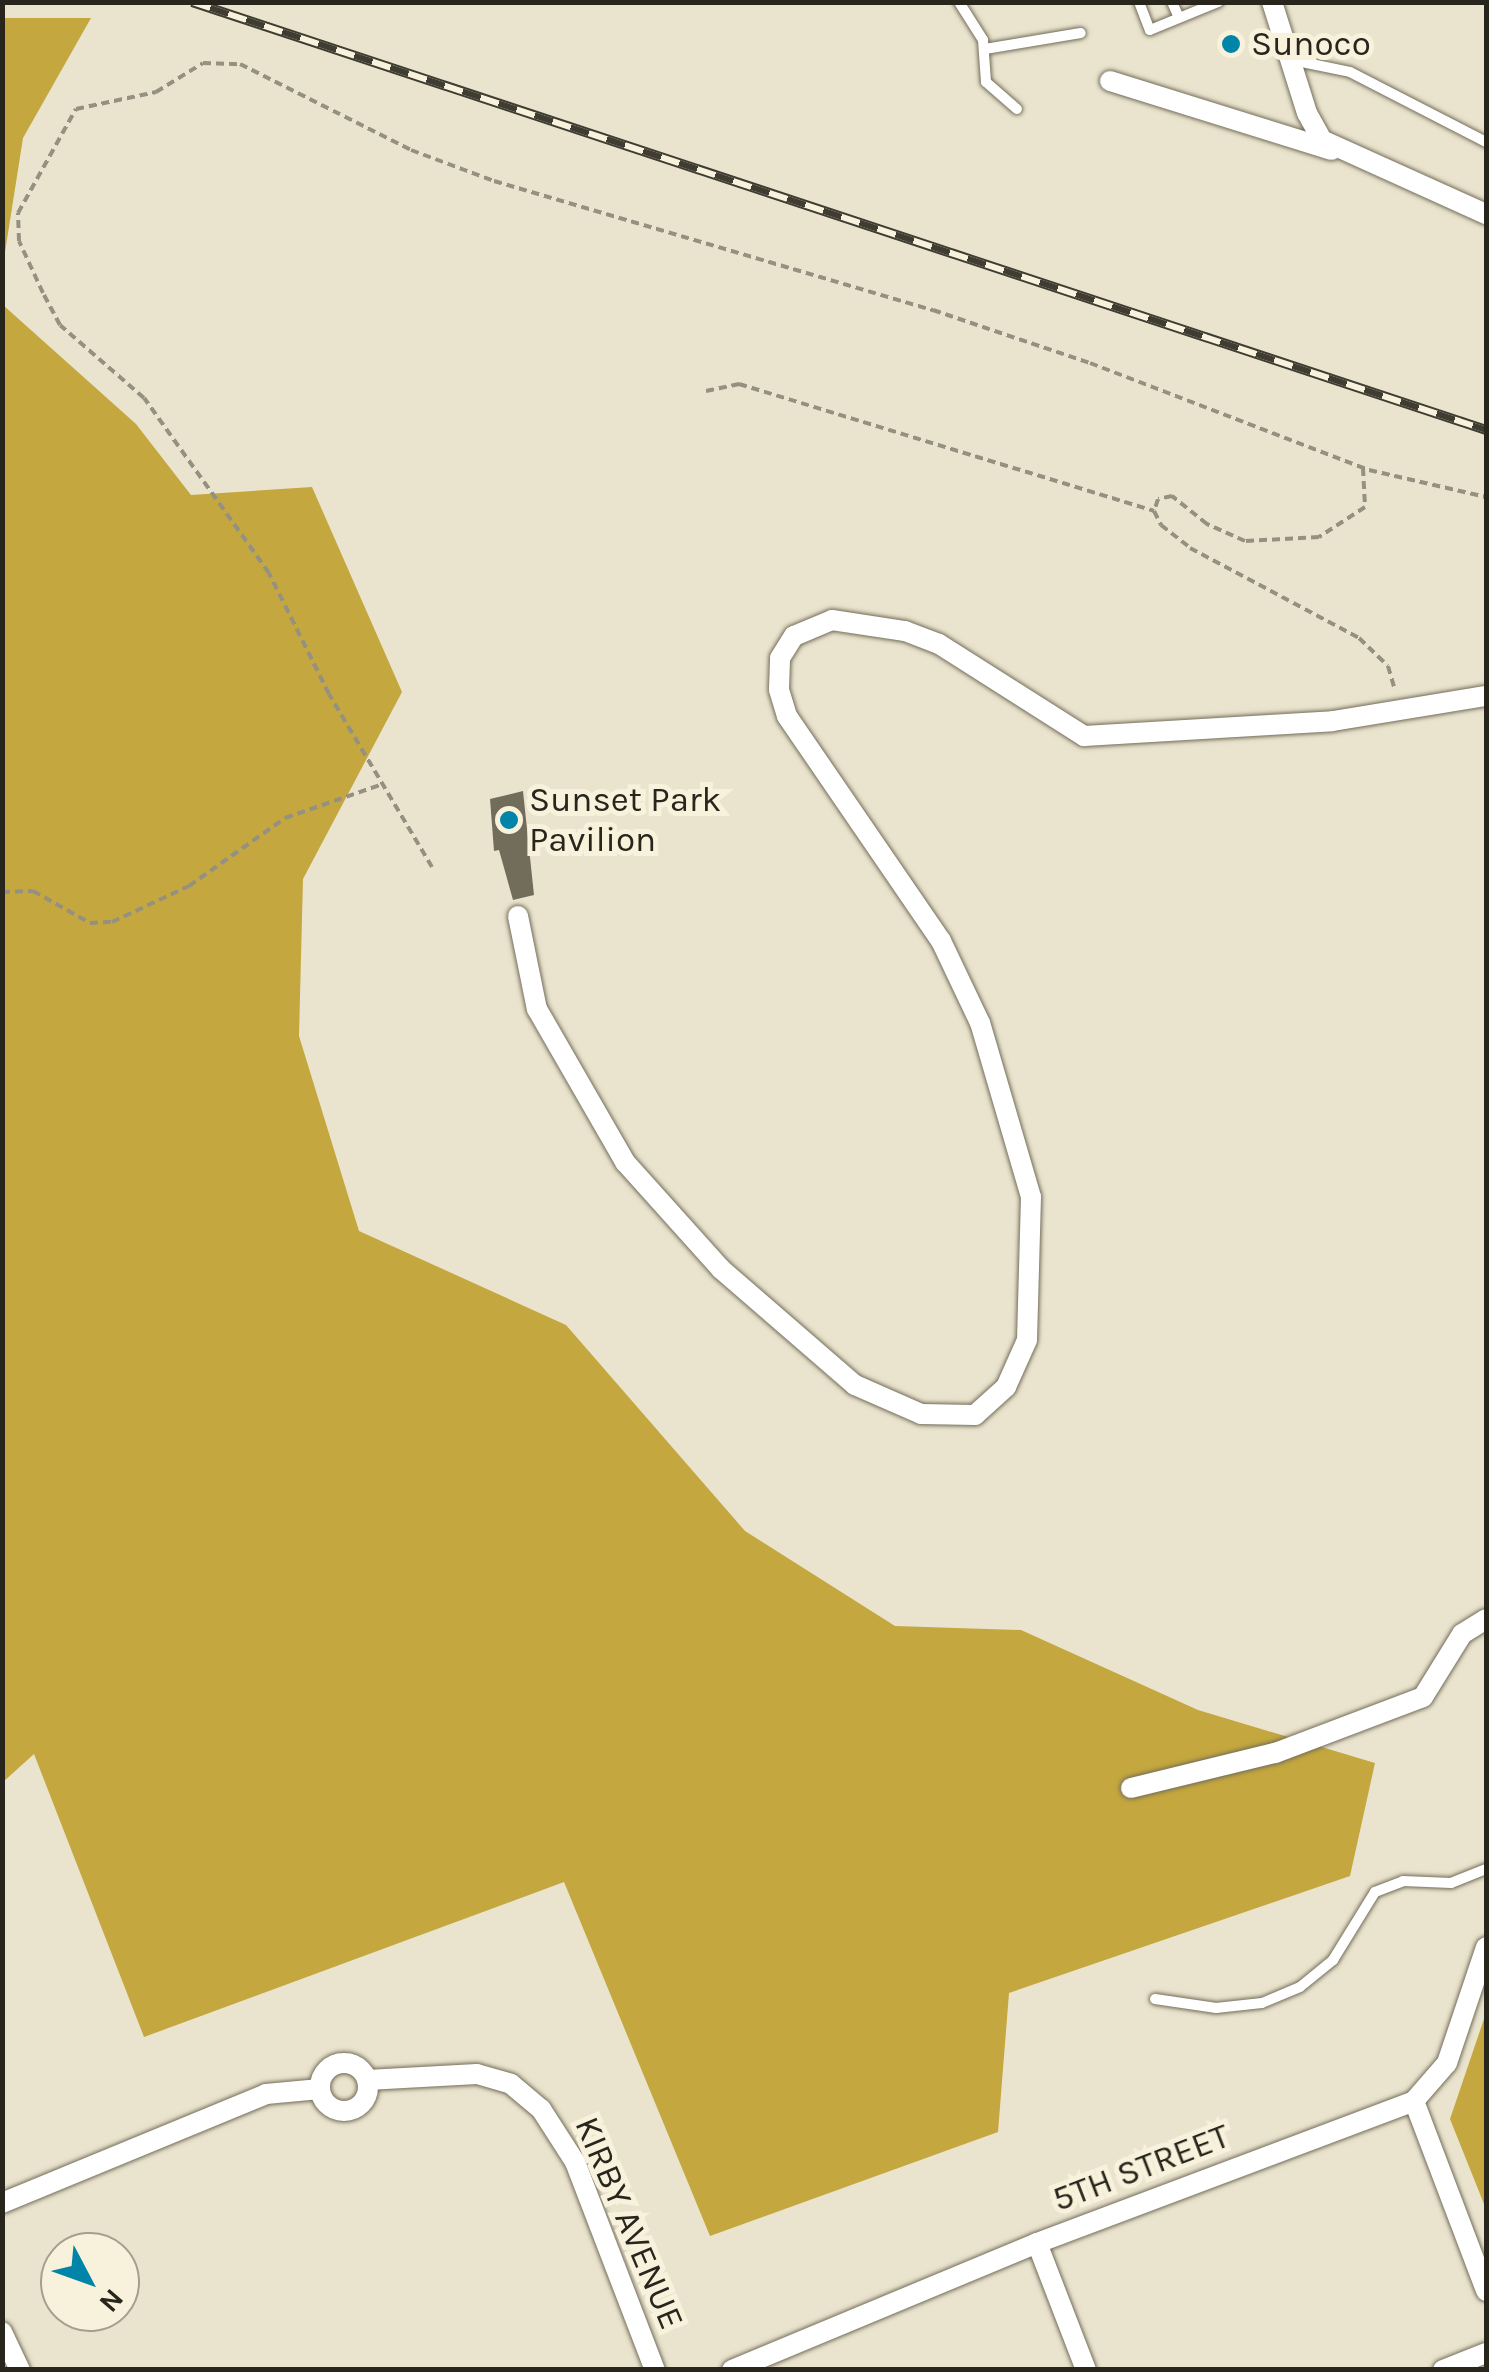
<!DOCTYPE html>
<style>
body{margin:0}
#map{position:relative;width:1489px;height:2372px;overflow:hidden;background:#eae4ce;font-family:Karla,sans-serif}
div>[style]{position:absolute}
.forest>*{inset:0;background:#c4a73e}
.building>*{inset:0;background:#726d5a}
.path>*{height:4px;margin-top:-2px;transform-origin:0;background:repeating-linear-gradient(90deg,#959080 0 8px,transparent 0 13px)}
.roads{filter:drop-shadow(0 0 2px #736d5a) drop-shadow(0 0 2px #736d5a)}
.service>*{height:10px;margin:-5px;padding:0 5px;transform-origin:5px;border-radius:5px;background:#fff}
.minor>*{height:20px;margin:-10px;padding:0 10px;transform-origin:10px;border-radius:10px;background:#fff}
.minor>.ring{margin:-10px;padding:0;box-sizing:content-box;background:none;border:20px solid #fff;border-radius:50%}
.rail>*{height:10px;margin-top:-5px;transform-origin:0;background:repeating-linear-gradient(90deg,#f8f1db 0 19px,#3f3c32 0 38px);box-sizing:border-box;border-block:2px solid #3f3c32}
.dots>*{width:28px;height:28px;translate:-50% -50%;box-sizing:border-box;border:5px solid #f8f1db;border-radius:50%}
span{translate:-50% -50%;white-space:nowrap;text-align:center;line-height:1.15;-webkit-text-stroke:10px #f8f1db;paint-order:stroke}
.poi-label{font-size:35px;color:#28251d}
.left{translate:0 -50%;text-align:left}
.street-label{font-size:35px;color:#28251d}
.frame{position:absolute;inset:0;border:5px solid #28251d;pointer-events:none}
.north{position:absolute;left:40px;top:2232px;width:100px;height:100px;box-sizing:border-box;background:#f8f1db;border:2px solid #a59f8f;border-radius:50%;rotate:131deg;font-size:28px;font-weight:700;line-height:40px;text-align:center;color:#28251d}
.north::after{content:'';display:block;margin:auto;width:35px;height:45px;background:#0084a7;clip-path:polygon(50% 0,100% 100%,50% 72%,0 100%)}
</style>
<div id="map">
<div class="forest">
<i style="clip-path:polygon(3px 18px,91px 18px,23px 138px,3px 265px)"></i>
<i style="clip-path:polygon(3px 305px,136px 424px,191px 495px,312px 487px,402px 692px,303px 879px,299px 1036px,359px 1231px,566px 1325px,745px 1531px,895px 1626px,1021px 1630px,1198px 1710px,1375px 1763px,1350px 1876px,1009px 1993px,998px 2132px,710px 2236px,564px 1882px,144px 2037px,34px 1754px,3px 1782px)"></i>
<i style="clip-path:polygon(1486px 2013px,1486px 2209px,1450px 2119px)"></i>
</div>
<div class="building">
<i style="clip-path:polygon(523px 791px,534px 895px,513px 900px,499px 850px,494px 851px,490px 799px)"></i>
</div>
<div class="path">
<i style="left:706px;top:391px;width:34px;rotate:-12deg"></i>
<i style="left:739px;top:384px;width:434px;rotate:17deg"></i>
<i style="left:1363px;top:468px;width:39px;rotate:87deg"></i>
<i style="left:1365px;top:507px;width:55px;rotate:146.9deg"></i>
<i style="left:1319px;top:537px;width:74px;rotate:176.9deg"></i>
<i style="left:1245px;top:541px;width:42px;rotate:-155.9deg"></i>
<i style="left:1207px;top:524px;width:45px;rotate:-141.3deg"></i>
<i style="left:1172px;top:496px;width:14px;rotate:168deg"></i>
<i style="left:1158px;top:499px;width:13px;rotate:108deg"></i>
<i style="left:1154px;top:511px;width:16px;rotate:63deg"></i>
<i style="left:1161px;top:525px;width:37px;rotate:38deg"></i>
<i style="left:1190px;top:548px;width:191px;rotate:28deg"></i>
<i style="left:1359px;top:638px;width:40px;rotate:44deg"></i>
<i style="left:1388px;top:666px;width:25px;rotate:74deg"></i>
<i style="left:432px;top:867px;width:201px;rotate:-120.8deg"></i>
<i style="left:329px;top:694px;width:135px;rotate:-116.4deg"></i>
<i style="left:269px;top:573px;width:215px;rotate:-125.5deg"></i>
<i style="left:144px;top:398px;width:111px;rotate:-139deg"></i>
<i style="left:60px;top:325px;width:36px;rotate:-118deg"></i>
<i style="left:43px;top:293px;width:57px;rotate:-114.8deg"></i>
<i style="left:19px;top:241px;width:28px;rotate:-92deg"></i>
<i style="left:18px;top:213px;width:119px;rotate:-60.9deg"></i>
<i style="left:76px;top:109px;width:82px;rotate:-12deg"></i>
<i style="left:156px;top:92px;width:55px;rotate:-31.7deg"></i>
<i style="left:203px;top:63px;width:37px;rotate:2deg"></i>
<i style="left:240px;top:64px;width:191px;rotate:26.7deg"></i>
<i style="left:411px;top:150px;width:89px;rotate:20.5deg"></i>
<i style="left:494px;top:181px;width:458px;rotate:16.4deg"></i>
<i style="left:933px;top:310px;width:166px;rotate:18.7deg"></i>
<i style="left:1090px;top:363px;width:299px;rotate:21deg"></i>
<i style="left:1369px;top:470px;width:120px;rotate:13deg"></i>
<i style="left:2px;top:892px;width:31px;rotate:-2deg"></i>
<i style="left:33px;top:891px;width:65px;rotate:29.3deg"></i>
<i style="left:90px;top:923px;width:22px;rotate:-3deg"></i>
<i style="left:112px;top:922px;width:85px;rotate:-25.1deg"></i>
<i style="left:189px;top:886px;width:118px;rotate:-35.3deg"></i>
<i style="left:285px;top:818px;width:101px;rotate:-19.2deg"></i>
</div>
<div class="roads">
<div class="service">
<i style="left:959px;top:2px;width:45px;rotate:57.7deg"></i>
<i style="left:983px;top:40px;width:42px;rotate:85.9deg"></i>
<i style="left:986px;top:82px;width:41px;rotate:41.1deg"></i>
<i style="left:1139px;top:2px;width:30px;rotate:69deg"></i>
<i style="left:1150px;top:30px;width:74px;rotate:-22.4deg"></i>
<i style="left:1172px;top:2px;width:17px;rotate:66deg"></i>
<i style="left:985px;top:49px;width:97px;rotate:-9.5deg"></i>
<i style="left:1292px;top:60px;width:59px;rotate:11.7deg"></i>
<i style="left:1350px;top:72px;width:153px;rotate:27.2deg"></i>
<i style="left:1155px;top:1999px;width:62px;rotate:8.4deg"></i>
<i style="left:1216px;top:2008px;width:46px;rotate:-6.2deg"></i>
<i style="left:1262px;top:2003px;width:41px;rotate:-22.8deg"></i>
<i style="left:1300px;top:1987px;width:43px;rotate:-39.3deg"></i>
<i style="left:1333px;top:1960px;width:80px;rotate:-58.3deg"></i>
<i style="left:1375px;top:1892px;width:30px;rotate:-21deg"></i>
<i style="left:1403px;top:1881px;width:48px;rotate:2.4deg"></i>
<i style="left:1451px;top:1883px;width:38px;rotate:-22deg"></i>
</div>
<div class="minor">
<i style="left:1272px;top:2px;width:116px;rotate:72.5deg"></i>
<i style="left:1307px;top:113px;width:31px;rotate:61deg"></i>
<i style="left:1322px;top:140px;width:180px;rotate:24.3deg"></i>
<i style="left:1110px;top:81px;width:232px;rotate:17.3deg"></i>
<i style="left:518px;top:916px;width:95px;rotate:78.5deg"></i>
<i style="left:537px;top:1009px;width:177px;rotate:60.1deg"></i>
<i style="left:625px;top:1162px;width:144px;rotate:48.1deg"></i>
<i style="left:721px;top:1269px;width:177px;rotate:40.9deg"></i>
<i style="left:855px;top:1385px;width:72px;rotate:23.7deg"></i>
<i style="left:921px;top:1414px;width:54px;rotate:1.1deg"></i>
<i style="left:975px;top:1415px;width:42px;rotate:-42.1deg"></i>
<i style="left:1006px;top:1387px;width:51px;rotate:-65.9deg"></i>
<i style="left:1027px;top:1340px;width:143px;rotate:-88.4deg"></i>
<i style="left:1031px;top:1197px;width:181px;rotate:-106.3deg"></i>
<i style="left:980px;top:1023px;width:91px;rotate:-115.4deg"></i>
<i style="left:941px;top:941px;width:273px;rotate:-124.4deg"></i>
<i style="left:787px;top:716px;width:28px;rotate:-107deg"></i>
<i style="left:779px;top:689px;width:31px;rotate:-88deg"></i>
<i style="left:780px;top:658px;width:26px;rotate:-58deg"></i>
<i style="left:794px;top:636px;width:41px;rotate:-22.8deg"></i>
<i style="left:832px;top:620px;width:74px;rotate:8.6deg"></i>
<i style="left:905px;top:631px;width:36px;rotate:21deg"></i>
<i style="left:939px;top:644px;width:172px;rotate:32.4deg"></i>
<i style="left:1084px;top:736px;width:249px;rotate:-3.4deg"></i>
<i style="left:1333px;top:721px;width:155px;rotate:-9.3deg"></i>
<i style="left:1131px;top:1788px;width:148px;rotate:-13.7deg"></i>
<i style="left:1275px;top:1753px;width:158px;rotate:-20.7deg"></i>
<i style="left:1423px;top:1697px;width:74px;rotate:-58.2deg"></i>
<i style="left:1462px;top:1634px;width:28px;rotate:-32deg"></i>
<i class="ring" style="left:320px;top:2063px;width:28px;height:28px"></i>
<i style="left:367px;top:2080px;width:110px;rotate:-3.1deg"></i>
<i style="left:477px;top:2074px;width:35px;rotate:16deg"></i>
<i style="left:511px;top:2084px;width:39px;rotate:40deg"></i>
<i style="left:541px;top:2109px;width:63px;rotate:57.3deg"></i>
<i style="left:575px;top:2162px;width:223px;rotate:69deg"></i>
<i style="left:1414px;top:2101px;width:203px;rotate:69.2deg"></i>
<i style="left:2px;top:2203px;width:286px;rotate:-22.4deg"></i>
<i style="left:266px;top:2094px;width:54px;rotate:-5.3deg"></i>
<i style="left:1037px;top:2243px;width:136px;rotate:68.9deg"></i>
<i style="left:2px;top:2332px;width:42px;rotate:64.7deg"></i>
<i style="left:732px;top:2370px;width:330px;rotate:-22.6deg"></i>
<i style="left:1037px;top:2243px;width:403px;rotate:-20.6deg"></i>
<i style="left:1414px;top:2101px;width:50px;rotate:-49deg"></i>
<i style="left:1447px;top:2063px;width:122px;rotate:-71.4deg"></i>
<i style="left:1443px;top:2370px;width:46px;rotate:-21.6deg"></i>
</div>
</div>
<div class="rail">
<i style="left:192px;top:2px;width:1363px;rotate:18.3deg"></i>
</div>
<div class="dots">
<i style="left:1231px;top:44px;background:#0084a7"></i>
<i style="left:509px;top:820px;background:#0084a7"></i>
</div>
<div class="poi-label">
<span class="left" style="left:1251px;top:44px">Sunoco</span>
<span class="left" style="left:529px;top:820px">Sunset Park<br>Pavilion</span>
</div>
<div class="street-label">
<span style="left:1141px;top:2168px;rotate:-21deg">5TH STREET</span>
<span style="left:629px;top:2223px;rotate:67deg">KIRBY AVENUE</span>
</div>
<div class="frame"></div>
<div class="north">N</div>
</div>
